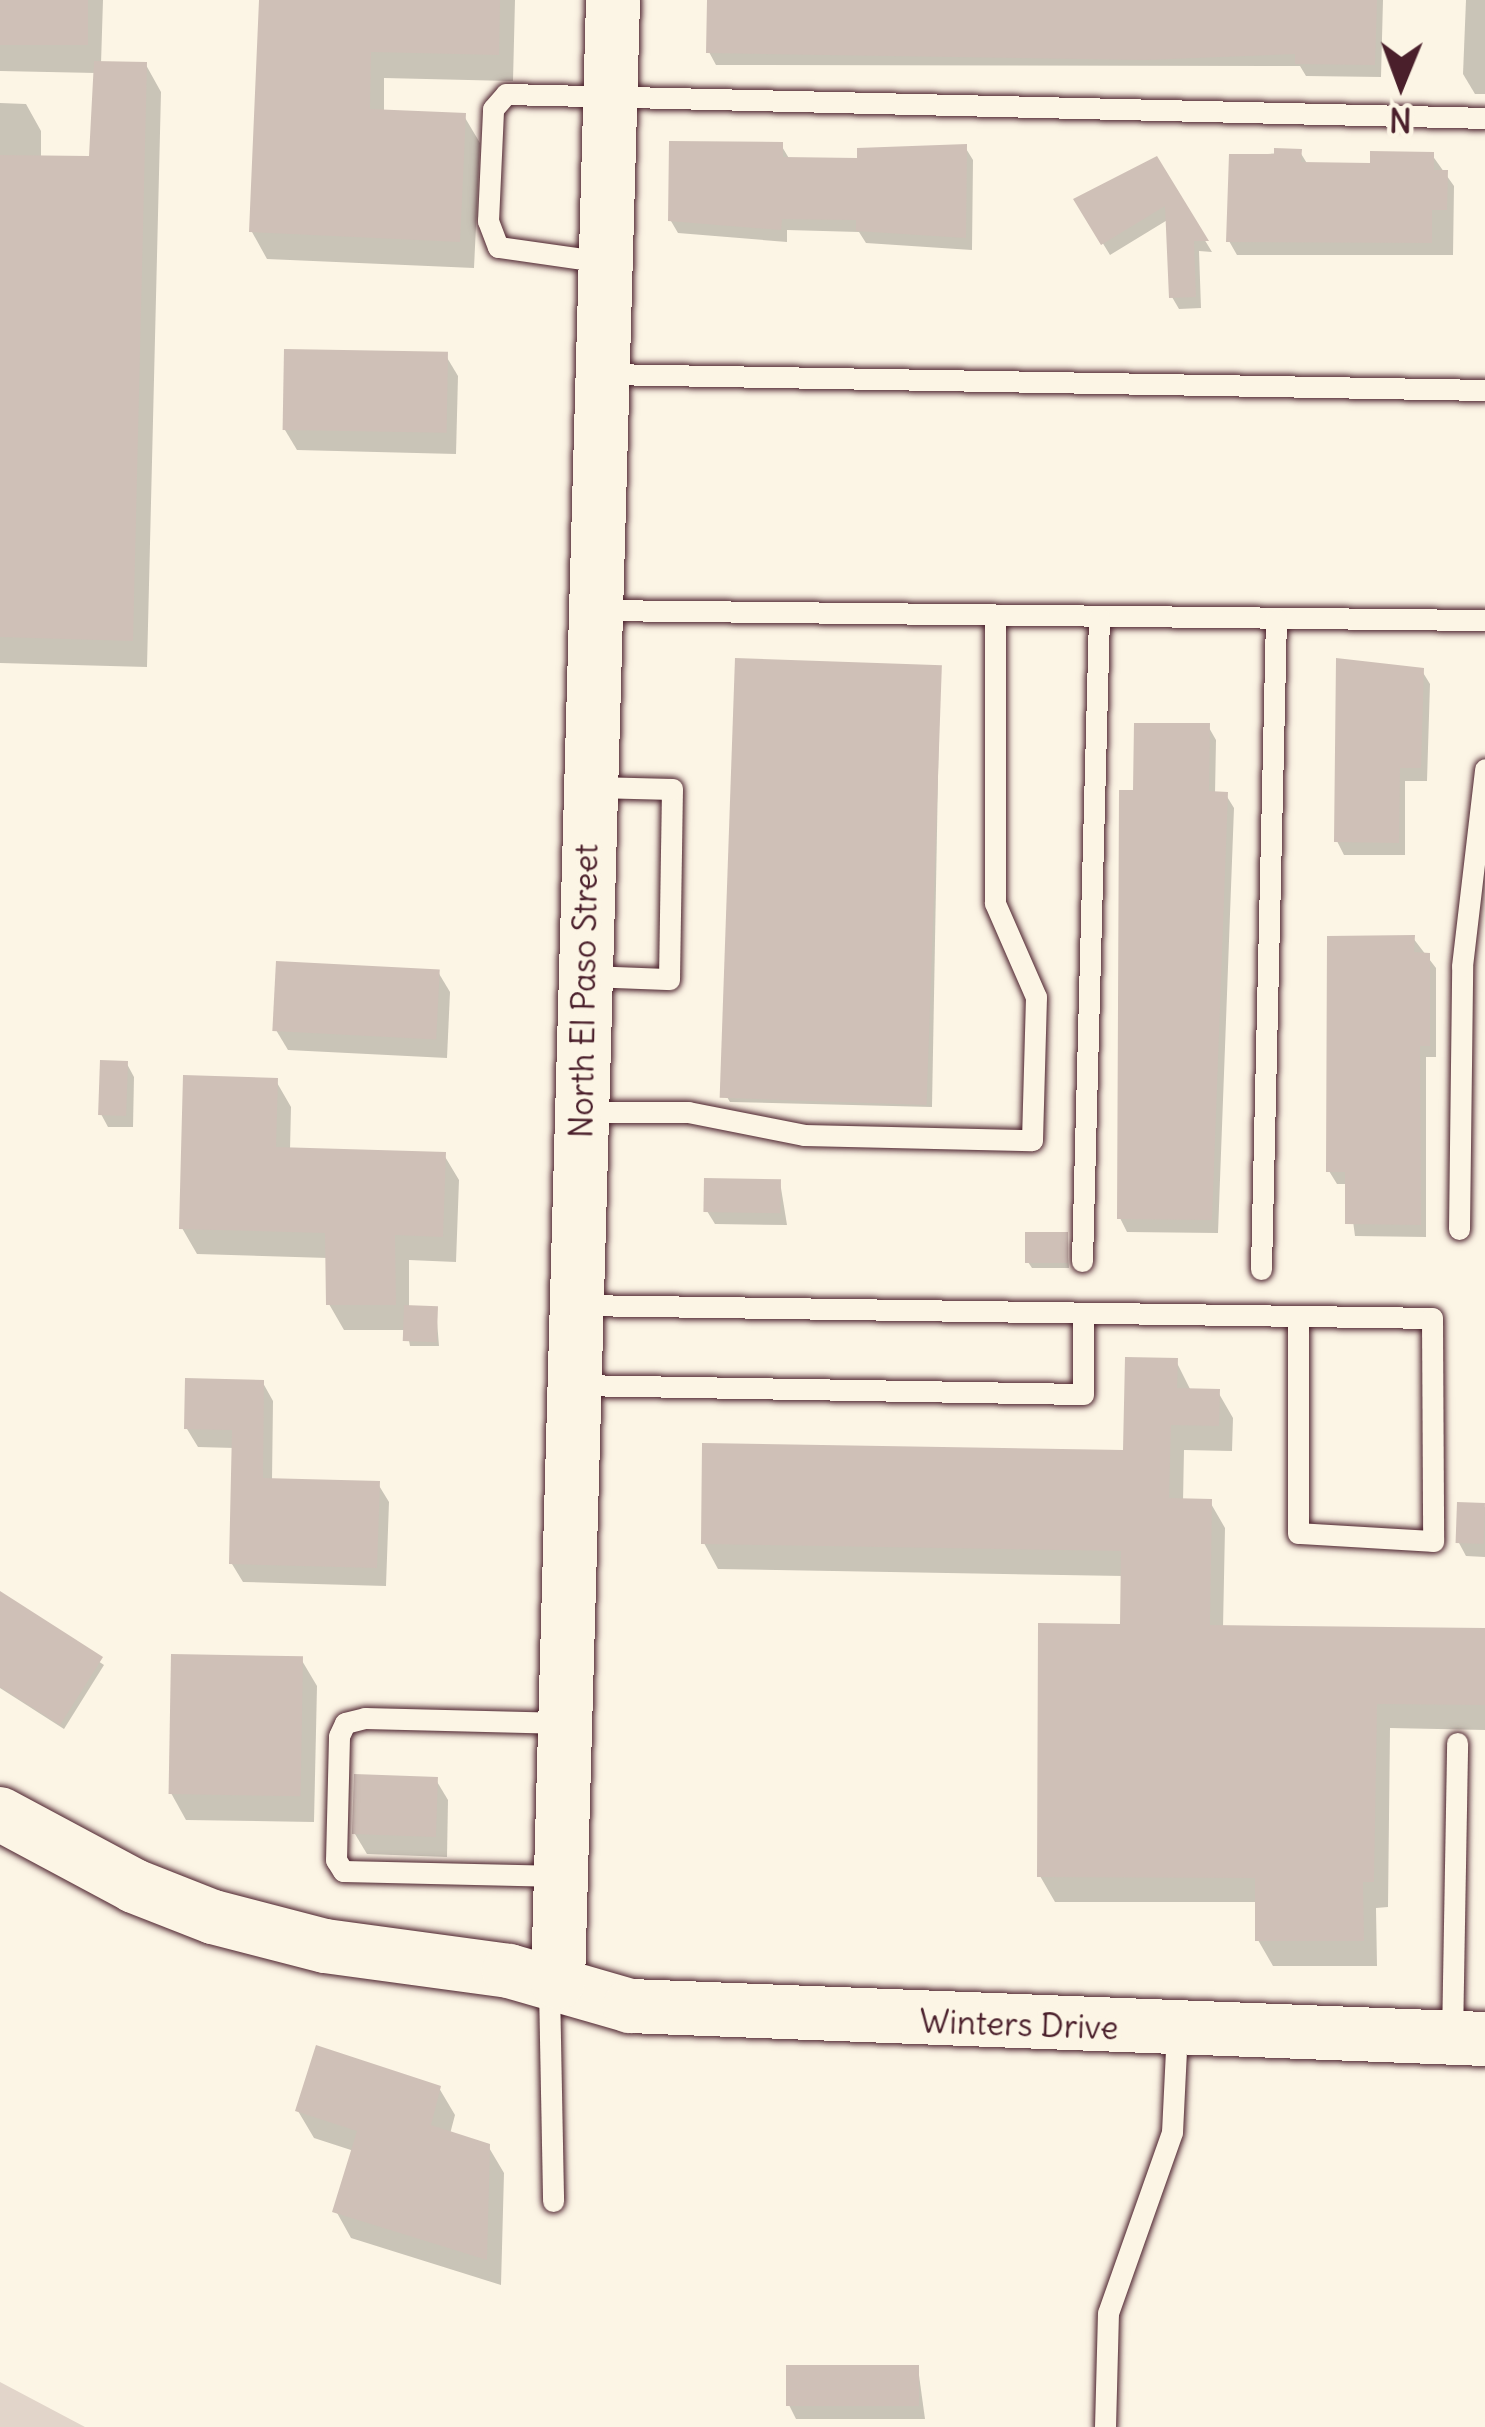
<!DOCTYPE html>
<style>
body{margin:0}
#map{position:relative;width:1485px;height:2427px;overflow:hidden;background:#fcf5e5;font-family:Delius,sans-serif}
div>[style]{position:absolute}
.green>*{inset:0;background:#e2d5ca}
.shadow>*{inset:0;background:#0003}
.building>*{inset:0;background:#cfc0b7;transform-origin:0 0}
.roads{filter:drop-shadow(0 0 3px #4a1f2b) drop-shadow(0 0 3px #4a1f2b)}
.service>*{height:21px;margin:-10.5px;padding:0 10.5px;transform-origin:10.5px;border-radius:10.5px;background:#fcf5e5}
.tertiary>*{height:54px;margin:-27px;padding:0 27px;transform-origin:27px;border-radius:27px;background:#fcf5e5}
span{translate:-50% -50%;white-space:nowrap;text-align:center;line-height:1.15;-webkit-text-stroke:9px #fcf5e5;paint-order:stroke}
.street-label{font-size:33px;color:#4a1f2b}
.north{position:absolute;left:1341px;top:24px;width:120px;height:120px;-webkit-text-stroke:9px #fcf5e5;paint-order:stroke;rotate:181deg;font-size:33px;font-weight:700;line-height:48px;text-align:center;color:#4a1f2b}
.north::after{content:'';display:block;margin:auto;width:42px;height:54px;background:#4a1f2b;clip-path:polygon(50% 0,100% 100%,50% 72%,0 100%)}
</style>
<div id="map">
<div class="green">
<i style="clip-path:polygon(0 2382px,85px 2427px,0 2427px)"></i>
</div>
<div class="shadow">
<i style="clip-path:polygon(0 0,103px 0,101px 64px,146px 65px,161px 92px,147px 667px,0 663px,0 103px,26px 104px,41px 131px,41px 158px,92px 159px,96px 73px,0 71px)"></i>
<i style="clip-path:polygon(260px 0,515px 0,513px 81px,384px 78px,384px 112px,464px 116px,480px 143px,474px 268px,267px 259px,252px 232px)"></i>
<i style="clip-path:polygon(710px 0,1383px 0,1381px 77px,1306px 76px,1300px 66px,716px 65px,709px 52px)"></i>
<i style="clip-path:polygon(1466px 0,1485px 0,1485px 94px,1475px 94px,1463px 74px)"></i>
<i style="clip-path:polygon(781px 145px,790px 160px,860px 161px,965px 147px,973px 160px,972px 250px,866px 243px,859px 232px,787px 230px,787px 242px,678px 233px,671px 221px)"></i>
<i style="clip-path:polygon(1300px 152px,1308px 165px,1373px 166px,1432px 155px,1454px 186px,1453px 255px,1237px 255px,1229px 241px,1232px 156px)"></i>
<i style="clip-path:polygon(1156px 160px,1212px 252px,1199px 251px,1201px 308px,1179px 309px,1172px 297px,1169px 219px,1110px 255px,1077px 201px)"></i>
<i style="clip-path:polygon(446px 356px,458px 376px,456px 454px,297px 450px,285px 430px)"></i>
<i style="clip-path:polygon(940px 666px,932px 1107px,730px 1102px,727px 1097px)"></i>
<i style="clip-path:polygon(1422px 671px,1430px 684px,1427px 781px,1405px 781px,1405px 855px,1344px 855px,1337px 841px)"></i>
<i style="clip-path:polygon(1208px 726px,1216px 740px,1215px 795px,1226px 795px,1234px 808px,1218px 1233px,1127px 1232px,1120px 1218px)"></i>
<i style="clip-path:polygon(1413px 938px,1436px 968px,1436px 1057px,1426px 1057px,1426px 1237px,1355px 1236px,1348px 1184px,1337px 1184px,1329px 1171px)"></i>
<i style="clip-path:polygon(438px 972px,450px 992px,447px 1058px,288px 1050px,276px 1030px)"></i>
<i style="clip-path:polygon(127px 1064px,134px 1077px,133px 1127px,108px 1127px,101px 1114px)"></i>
<i style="clip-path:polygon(276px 1081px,291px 1107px,290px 1150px,444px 1155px,459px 1180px,456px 1262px,409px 1260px,409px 1308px,436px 1309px,439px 1346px,410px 1346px,407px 1330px,344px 1330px,329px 1304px,328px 1258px,197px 1254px,182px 1228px)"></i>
<i style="clip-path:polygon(780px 1182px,787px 1225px,715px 1224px,707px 1211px)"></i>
<i style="clip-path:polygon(1066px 1235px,1069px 1268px,1032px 1268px,1028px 1262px)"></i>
<i style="clip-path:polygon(1176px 1361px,1191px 1391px,1218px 1392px,1233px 1418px,1232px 1451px,1184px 1450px,1183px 1502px,1210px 1502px,1225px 1528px,1223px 1628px,1485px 1631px,1485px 1730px,1390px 1728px,1388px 1907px,1376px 1908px,1377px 1966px,1273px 1966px,1258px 1940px,1258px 1902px,1055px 1902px,1040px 1876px,1123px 1627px,1124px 1576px,718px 1569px,704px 1543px,1126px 1453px)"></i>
<i style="clip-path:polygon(263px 1383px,273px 1401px,272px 1481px,378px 1484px,389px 1502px,386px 1586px,243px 1582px,232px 1564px,235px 1448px,198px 1447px,187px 1429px)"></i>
<i style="clip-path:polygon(1485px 1506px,1485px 1557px,1466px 1556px,1459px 1543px)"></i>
<i style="clip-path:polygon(0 1595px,104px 1665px,64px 1729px,0 1688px)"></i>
<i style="clip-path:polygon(301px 1659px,317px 1686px,314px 1822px,186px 1820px,171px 1793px)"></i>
<i style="clip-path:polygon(436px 1780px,448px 1800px,447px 1857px,367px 1854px,355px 1834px)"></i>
<i style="clip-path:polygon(439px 2088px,455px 2115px,450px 2134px,488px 2146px,504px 2173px,501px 2285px,351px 2238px,336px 2211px,354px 2151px,314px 2138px,298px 2111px)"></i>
<i style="clip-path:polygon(918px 2368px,925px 2419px,796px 2419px,789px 2405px)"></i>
</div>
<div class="building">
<i style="left:0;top:0;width:88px;height:45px"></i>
<i style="clip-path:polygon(259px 0,500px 0,499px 55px,371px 52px,370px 109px,466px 113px,460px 242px,249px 232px)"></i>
<i style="clip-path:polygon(707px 0,1377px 0,1375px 65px,1295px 64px,1295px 54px,1145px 60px,706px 53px)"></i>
<i style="clip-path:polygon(94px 61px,147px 62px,133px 641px,0 637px,0 155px,89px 156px)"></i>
<i style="clip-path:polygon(669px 141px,783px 142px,783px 157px,857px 158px,857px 148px,967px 144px,966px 238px,856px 231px,856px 220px,782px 219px,781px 230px,668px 221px)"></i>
<i style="clip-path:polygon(1274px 148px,1302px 149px,1301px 162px,1370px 163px,1370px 151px,1434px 152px,1434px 170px,1448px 170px,1447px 210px,1432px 210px,1432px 243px,1226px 242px,1229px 154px,1274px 154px)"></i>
<i style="clip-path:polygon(1157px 156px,1209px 241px,1194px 241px,1196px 297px,1169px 298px,1165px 206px,1101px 245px,1073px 199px)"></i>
<i style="left:284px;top:349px;width:164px;height:81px;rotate:1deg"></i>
<i style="left:735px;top:658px;width:207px;height:440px;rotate:2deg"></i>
<i style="clip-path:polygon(1336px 658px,1424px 668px,1421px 768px,1400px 768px,1399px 843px,1334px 842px)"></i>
<i style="clip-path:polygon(1134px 723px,1210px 723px,1209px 791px,1228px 792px,1212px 1220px,1117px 1219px,1119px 790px,1133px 790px)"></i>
<i style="clip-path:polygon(1415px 935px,1414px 952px,1430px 953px,1430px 1046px,1420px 1046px,1421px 1225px,1345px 1224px,1345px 1172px,1326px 1172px,1327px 936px)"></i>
<i style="left:276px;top:961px;width:164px;height:70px;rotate:3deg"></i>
<i style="left:100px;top:1060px;width:28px;height:55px;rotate:2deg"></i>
<i style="clip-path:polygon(183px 1075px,278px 1078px,276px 1147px,446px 1152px,443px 1237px,395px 1235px,396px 1305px,326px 1305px,325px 1233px,179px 1229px)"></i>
<i style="left:704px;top:1178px;width:77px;height:34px;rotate:1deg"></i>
<i style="left:1025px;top:1232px;width:43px;height:31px"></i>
<i style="left:404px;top:1305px;width:34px;height:36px;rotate:2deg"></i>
<i style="clip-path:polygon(1125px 1357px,1178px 1358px,1177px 1388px,1220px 1389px,1219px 1426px,1171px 1425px,1169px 1498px,1212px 1499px,1210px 1625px,1485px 1628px,1485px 1705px,1377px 1704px,1374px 1882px,1363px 1882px,1364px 1941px,1255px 1941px,1255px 1878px,1037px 1877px,1038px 1623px,1120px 1624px,1121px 1551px,701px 1544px,702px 1443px,1123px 1450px)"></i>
<i style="clip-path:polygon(185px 1378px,264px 1380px,263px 1478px,380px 1481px,377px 1568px,229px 1564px,232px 1430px,184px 1429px)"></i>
<i style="left:1457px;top:1502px;width:28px;height:41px;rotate:2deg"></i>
<i style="clip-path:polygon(0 1591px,103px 1657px,60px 1725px,0 1687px)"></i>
<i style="left:171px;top:1654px;width:132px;height:140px;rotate:1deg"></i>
<i style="left:354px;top:1774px;width:84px;height:60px;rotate:2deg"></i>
<i style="clip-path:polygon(316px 2045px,441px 2086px,431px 2125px,490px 2144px,487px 2260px,332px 2212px,357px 2131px,295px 2111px)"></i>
<i style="left:786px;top:2365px;width:133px;height:41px"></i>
</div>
<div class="roads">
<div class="service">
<i style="left:604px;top:262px;width:107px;rotate:-171.9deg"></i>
<i style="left:498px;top:247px;width:28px;rotate:-111deg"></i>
<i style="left:488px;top:221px;width:112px;rotate:-87.4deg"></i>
<i style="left:493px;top:109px;width:20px;rotate:-49deg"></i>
<i style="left:506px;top:94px;width:979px;rotate:1.4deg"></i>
<i style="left:605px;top:374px;width:880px;rotate:1.04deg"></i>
<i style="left:598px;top:610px;width:887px;rotate:0.65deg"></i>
<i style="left:586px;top:976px;width:83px;rotate:2.1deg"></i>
<i style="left:669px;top:979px;width:190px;rotate:-89.1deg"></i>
<i style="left:672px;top:789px;width:77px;rotate:-178.5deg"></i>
<i style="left:582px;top:1112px;width:106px"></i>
<i style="left:688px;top:1112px;width:118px;rotate:11.2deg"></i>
<i style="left:804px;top:1135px;width:228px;rotate:1.3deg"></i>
<i style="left:1032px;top:1140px;width:143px;rotate:-88.4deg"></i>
<i style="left:1036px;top:997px;width:103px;rotate:-113.6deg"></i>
<i style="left:995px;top:903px;width:285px;rotate:-90deg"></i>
<i style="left:1459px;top:1229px;width:263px;rotate:-89.3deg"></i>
<i style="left:1462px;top:966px;width:198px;rotate:-83.3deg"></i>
<i style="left:1082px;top:1261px;width:643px;rotate:-88.49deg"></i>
<i style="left:1261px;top:1269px;width:650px;rotate:-88.68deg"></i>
<i style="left:579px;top:1305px;width:853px;rotate:0.87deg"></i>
<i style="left:1432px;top:1318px;width:223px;rotate:89.7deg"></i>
<i style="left:1433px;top:1541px;width:135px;rotate:-176.6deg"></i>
<i style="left:1298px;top:1533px;width:216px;rotate:-90deg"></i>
<i style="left:576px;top:1385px;width:507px;rotate:1.02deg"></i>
<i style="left:1083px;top:1394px;width:80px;rotate:-90deg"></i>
<i style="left:561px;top:1876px;width:218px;rotate:-178.7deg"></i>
<i style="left:343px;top:1871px;width:13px;rotate:-122deg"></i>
<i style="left:336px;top:1860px;width:124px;rotate:-88.6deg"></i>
<i style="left:339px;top:1736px;width:14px;rotate:-65deg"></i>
<i style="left:345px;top:1723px;width:21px;rotate:-14deg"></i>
<i style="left:365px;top:1718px;width:200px;rotate:1.4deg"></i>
<i style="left:549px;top:1987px;width:214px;rotate:88.9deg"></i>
<i style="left:1452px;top:2038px;width:295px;rotate:-89deg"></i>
<i style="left:1105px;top:2427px;width:114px;rotate:-88.5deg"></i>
<i style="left:1108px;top:2313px;width:192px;rotate:-70.5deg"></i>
<i style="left:1172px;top:2132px;width:102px;rotate:-87.2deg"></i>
</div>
<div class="tertiary">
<i style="left:0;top:1814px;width:152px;rotate:28.2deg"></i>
<i style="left:134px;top:1886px;width:85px;rotate:21.4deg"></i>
<i style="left:213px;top:1917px;width:116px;rotate:14.5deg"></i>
<i style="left:325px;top:1946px;width:186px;rotate:7.7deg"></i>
<i style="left:509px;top:1971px;width:126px;rotate:16.1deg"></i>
<i style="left:630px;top:2006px;width:856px;rotate:2.21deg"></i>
<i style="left:558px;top:1982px;width:1983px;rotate:-88.41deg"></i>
</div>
</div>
<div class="street-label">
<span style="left:584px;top:991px;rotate:-89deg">North El Paso Street</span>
<span style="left:1019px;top:2025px;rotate:2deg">Winters Drive</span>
</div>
<div class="north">N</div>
</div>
